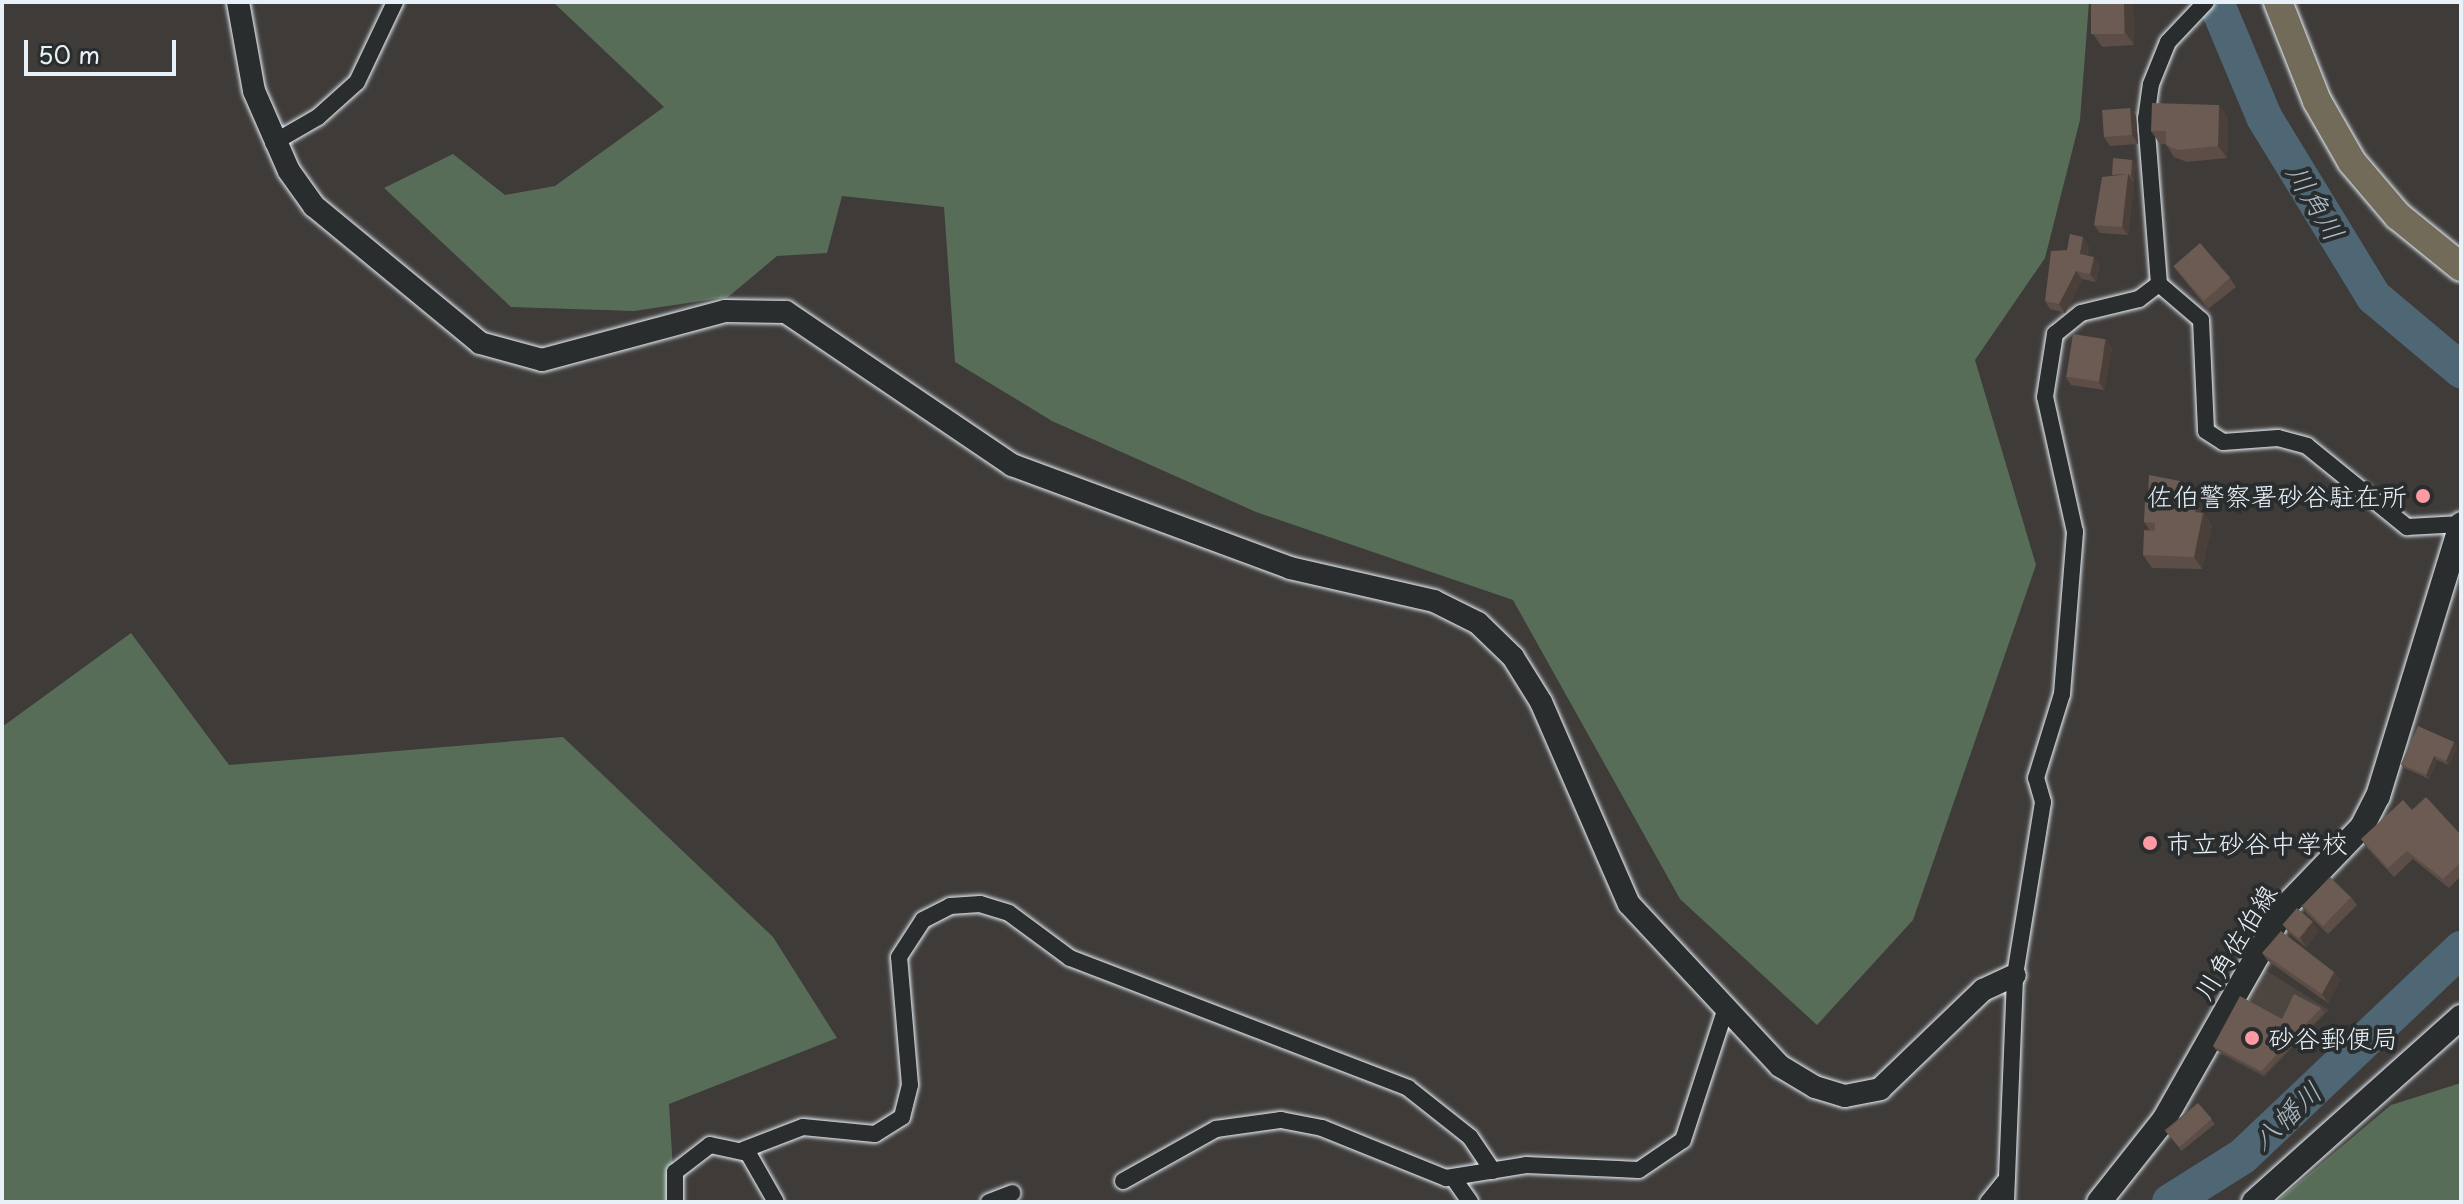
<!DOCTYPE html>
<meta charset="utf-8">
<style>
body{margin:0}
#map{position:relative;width:2463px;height:1204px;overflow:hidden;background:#3e3b39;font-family:"Playpen Sans","Klee One",sans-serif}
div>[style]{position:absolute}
.built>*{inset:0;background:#4c4540}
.green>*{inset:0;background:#586d58}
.river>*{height:36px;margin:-18px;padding:0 18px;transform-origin:18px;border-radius:18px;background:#4f6774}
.roads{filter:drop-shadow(0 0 2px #e8f1f8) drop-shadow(0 0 2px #e8f1f8)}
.minor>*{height:16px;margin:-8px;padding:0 8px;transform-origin:8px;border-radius:8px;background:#2a2d2e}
.tertiary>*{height:22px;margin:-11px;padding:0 11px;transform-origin:11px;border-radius:11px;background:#2a2d2e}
.secondary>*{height:24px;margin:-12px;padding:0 12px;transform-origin:12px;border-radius:12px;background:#2a2d2e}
.trunk>*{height:28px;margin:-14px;padding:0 14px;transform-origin:14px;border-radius:14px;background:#736b5a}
.wall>*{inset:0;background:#5c4e47;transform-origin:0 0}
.shaded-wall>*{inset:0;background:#4b4039}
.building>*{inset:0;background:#6b5b52;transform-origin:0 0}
.dots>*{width:22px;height:22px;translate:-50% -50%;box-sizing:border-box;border:4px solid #2a2d2e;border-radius:50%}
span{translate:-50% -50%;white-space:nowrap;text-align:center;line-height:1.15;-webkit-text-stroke:8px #2a2d2e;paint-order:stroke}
.poi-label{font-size:26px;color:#e8f1f8}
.right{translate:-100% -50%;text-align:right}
.left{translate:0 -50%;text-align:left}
.street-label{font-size:26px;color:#e8f1f8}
.water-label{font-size:28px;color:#abbac3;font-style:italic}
.frame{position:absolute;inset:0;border:4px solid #e8f1f8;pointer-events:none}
.scale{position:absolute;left:24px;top:40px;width:152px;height:36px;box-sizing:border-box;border:4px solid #e8f1f8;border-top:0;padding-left:10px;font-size:24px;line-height:28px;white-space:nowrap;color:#e8f1f8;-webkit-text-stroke:6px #2a2d2e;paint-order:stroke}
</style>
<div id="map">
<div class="built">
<i style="clip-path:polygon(2259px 966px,2329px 1010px,2264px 1077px,2215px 1051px)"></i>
</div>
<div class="green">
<i style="clip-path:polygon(553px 2px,2089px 2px,2080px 120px,2045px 258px,1975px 360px,2036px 565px,1913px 920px,1817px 1025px,1680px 899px,1513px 600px,1256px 512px,1052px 421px,955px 362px,944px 207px,842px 196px,827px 253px,777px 256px,728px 297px,634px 311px,511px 307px,384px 188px,453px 154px,505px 195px,555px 186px,664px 107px)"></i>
<i style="clip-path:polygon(131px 633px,229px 765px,563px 737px,773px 937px,837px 1038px,669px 1104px,675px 1202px,2px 1202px,2px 727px)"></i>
<i style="clip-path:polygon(2461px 1083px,2461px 1202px,2276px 1202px,2391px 1105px)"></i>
</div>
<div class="river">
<i style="left:2216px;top:2px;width:125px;rotate:67.3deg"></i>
<i style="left:2264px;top:117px;width:211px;rotate:58.6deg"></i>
<i style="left:2374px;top:297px;width:114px;rotate:40deg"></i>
<i style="left:2170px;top:1202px;width:86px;rotate:-32.2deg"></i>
<i style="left:2243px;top:1156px;width:301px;rotate:-43.5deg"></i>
</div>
<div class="roads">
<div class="minor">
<i style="left:273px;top:143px;width:52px;rotate:-30deg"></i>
<i style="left:318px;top:117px;width:52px;rotate:-41.9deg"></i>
<i style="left:357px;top:82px;width:89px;rotate:-64.6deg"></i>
<i style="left:2159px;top:284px;width:55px;rotate:40.6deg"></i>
<i style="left:2201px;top:320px;width:111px;rotate:87.4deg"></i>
<i style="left:2206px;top:431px;width:20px;rotate:33deg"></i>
<i style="left:2223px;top:442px;width:55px;rotate:-4.2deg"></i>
<i style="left:2278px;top:438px;width:30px;rotate:15deg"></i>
<i style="left:2307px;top:446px;width:129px;rotate:39deg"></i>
<i style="left:2407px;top:527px;width:54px;rotate:-3.2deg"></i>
<i style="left:743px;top:1150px;width:64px;rotate:-21deg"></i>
<i style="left:803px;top:1127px;width:72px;rotate:5.6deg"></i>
<i style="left:875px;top:1134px;width:32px;rotate:-32deg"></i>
<i style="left:902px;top:1117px;width:33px;rotate:-76deg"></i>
<i style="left:910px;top:1085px;width:128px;rotate:-94.9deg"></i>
<i style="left:899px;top:957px;width:44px;rotate:-57deg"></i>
<i style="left:923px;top:920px;width:30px;rotate:-27deg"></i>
<i style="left:950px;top:906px;width:30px;rotate:-4deg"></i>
<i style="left:980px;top:904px;width:30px;rotate:17deg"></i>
<i style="left:1009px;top:913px;width:76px;rotate:36.4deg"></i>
<i style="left:1070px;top:958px;width:362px;rotate:21deg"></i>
<i style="left:1408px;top:1088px;width:79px;rotate:38.3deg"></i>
<i style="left:1470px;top:1137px;width:41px;rotate:55.9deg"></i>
<i style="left:1454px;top:1179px;width:28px;rotate:55deg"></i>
<i style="left:1123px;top:1181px;width:107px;rotate:-29.2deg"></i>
<i style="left:1216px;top:1129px;width:66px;rotate:-7.9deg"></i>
<i style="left:1281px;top:1120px;width:42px;rotate:11deg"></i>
<i style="left:1322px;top:1128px;width:134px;rotate:22deg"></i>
<i style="left:1446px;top:1178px;width:81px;rotate:-9.2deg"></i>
<i style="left:1526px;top:1165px;width:113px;rotate:2.5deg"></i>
<i style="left:1639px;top:1170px;width:53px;rotate:-34.3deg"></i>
<i style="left:1683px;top:1140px;width:139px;rotate:-72deg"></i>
<i style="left:675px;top:1202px;width:30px;rotate:-90deg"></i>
<i style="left:675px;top:1172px;width:44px;rotate:-37.6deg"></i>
<i style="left:710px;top:1145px;width:39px;rotate:12deg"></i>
<i style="left:748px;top:1153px;width:56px;rotate:60.3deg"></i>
<i style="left:989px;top:1202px;width:25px;rotate:-21deg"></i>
<i style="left:1988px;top:1202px;width:28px;rotate:-51deg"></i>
<i style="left:2006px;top:1202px;width:227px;rotate:-87.7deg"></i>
<i style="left:2015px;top:975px;width:175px;rotate:-80.8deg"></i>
<i style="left:2043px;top:802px;width:25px;rotate:-106deg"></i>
<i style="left:2036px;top:778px;width:88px;rotate:-72.8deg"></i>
<i style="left:2062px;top:694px;width:163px;rotate:-85.4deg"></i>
<i style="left:2075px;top:532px;width:138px;rotate:-102.5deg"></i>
<i style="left:2045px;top:397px;width:64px;rotate:-81deg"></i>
<i style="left:2055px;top:334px;width:33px;rotate:-39deg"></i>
<i style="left:2081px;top:313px;width:60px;rotate:-13.6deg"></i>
<i style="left:2139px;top:299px;width:25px;rotate:-37deg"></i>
<i style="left:2159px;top:284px;width:166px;rotate:-94.5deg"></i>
<i style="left:2146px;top:119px;width:35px;rotate:-82deg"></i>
<i style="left:2151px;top:84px;width:45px;rotate:-68deg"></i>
<i style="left:2168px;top:42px;width:55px;rotate:-46.5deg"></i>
</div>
<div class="tertiary">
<i style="left:238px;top:2px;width:90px;rotate:79.8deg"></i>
<i style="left:254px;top:91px;width:87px;rotate:66.4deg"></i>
<i style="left:289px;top:171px;width:43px;rotate:54.5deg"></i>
<i style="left:314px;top:206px;width:215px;rotate:39.5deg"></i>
<i style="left:480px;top:343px;width:64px;rotate:15.3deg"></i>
<i style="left:542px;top:360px;width:189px;rotate:-15deg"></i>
<i style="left:725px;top:311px;width:61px;rotate:0.9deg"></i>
<i style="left:786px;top:312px;width:273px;rotate:34.1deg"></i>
<i style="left:1012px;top:465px;width:296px;rotate:20.3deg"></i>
<i style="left:1290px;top:568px;width:148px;rotate:12.9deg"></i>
<i style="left:1434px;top:601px;width:49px;rotate:26.6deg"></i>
<i style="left:1478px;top:623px;width:49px;rotate:44.2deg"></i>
<i style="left:1513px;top:657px;width:53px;rotate:58.1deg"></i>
<i style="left:1541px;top:702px;width:220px;rotate:66.5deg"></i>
<i style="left:1629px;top:904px;width:221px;rotate:47deg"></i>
<i style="left:1780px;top:1066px;width:41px;rotate:31deg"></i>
<i style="left:1815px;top:1087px;width:31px;rotate:17deg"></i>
<i style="left:1845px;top:1096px;width:36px;rotate:-11deg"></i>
<i style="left:1880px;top:1089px;width:143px;rotate:-43.9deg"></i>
<i style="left:1983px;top:990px;width:35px;rotate:-25deg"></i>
</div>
<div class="secondary">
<i style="left:2099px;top:1202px;width:105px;rotate:-51.6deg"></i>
<i style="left:2164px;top:1120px;width:245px;rotate:-60.4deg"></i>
<i style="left:2285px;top:907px;width:111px;rotate:-46.1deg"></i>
<i style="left:2362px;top:827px;width:35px;rotate:-63deg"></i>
<i style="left:2378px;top:796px;width:284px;rotate:-73deg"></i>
<i style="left:2254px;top:1202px;width:278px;rotate:-41.8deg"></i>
</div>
<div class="trunk">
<i style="left:2278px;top:2px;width:106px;rotate:68.5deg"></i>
<i style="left:2317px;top:101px;width:70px;rotate:60.2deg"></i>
<i style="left:2352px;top:162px;width:71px;rotate:49.6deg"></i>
<i style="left:2398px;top:216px;width:81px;rotate:39deg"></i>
</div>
</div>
<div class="wall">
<i style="clip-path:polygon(2091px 2px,2133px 2px,2134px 45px,2102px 47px,2093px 34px)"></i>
<i style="clip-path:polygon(2219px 105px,2228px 118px,2227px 158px,2187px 162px,2174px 157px,2166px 144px,2160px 144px,2151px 131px)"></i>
<i style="clip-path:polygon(2130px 108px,2136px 116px,2138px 144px,2110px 146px,2104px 137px)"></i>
<i style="clip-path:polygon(2132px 160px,2135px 164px,2134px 181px,2132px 181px,2134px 183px,2128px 235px,2100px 233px,2094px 225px)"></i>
<i style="clip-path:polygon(2089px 246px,2087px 256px,2100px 266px,2096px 282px,2082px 279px,2065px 313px,2050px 309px,2045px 301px)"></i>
<i style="clip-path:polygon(2173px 266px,2230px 278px,2236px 287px,2208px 309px)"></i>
<i style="clip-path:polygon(2112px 348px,2104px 390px,2071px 385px,2065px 376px)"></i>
<i style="clip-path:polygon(2180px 481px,2186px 489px,2188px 501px,2196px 501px,2212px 525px,2202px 569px,2152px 568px,2143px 555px,2150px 531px,2144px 522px,2150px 500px,2148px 497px)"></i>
<i style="clip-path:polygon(2454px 742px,2457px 746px,2449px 765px,2437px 760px,2429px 779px,2404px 768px,2401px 764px)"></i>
<i style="clip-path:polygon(2412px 810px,2461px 835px,2461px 876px,2449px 888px,2413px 859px,2394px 877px,2367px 848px,2361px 839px)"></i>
<i style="clip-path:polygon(2351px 897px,2357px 905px,2328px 934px,2307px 914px,2301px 905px)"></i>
<i style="clip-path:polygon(2283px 925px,2319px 931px,2306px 947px,2289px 933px)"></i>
<i style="clip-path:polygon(2262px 953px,2334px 972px,2340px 980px,2328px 1003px,2268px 961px)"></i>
<i style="clip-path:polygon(2321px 1008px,2324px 1013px,2264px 1075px,2216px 1050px,2213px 1046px,2282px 1019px)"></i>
<i style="left:2198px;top:1103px;width:27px;height:43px;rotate:51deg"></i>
</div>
<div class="shaded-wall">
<i style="clip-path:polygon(2124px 2px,2133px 2px,2134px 45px,2125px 32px)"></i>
<i style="clip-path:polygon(2219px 105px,2228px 118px,2227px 158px,2218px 146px)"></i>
<i style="clip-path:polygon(2130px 108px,2136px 116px,2138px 144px,2132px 135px)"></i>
<i style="clip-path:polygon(2132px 160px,2135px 164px,2134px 181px,2131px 176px)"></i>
<i style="clip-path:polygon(2128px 174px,2134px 183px,2128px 235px,2122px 227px)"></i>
<i style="clip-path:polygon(2083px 237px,2089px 246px,2085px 263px,2080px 254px)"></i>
<i style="clip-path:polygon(2094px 257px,2100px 266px,2096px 282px,2090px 274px)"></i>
<i style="clip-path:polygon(2076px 271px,2082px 279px,2065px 313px,2059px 304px)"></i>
<i style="clip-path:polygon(2106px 339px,2112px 348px,2104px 390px,2099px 382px)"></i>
<i style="clip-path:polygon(2180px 481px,2186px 489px,2189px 507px,2183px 499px)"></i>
<i style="clip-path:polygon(2196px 501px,2212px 525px,2202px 569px,2194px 557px)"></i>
<i style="clip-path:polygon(2454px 742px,2457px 746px,2449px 765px,2446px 761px)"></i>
<i style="clip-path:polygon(2434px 756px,2437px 760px,2429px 779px,2426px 775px)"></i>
<i style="clip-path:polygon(2313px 922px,2319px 931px,2306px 947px,2300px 938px)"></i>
<i style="clip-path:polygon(2334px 972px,2340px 980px,2328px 1003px,2322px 994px)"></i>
</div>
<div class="building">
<i style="left:2091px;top:2px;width:33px;height:32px"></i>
<i style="clip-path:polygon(2152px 103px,2219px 105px,2218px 146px,2178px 150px,2166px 145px,2166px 131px,2151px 131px)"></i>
<i style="left:2130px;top:108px;width:27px;height:28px;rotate:86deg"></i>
<i style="clip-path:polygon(2113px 158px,2132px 160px,2131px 176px,2128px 174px,2112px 175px)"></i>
<i style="clip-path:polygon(2128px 174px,2122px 227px,2094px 225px,2102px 177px)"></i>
<i style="clip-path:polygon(2070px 234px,2083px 237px,2080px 254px,2094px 257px,2090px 274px,2076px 271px,2059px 304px,2045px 301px,2051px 251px,2067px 250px)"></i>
<i style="left:2200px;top:243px;width:46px;height:35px;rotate:49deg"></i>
<i style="left:2073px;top:334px;width:33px;height:43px;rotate:9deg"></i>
<i style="clip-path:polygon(2149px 475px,2180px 481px,2183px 499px,2148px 497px)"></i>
<i style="clip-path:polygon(2145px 500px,2196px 501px,2195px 512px,2203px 513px,2194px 557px,2143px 555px,2144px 530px,2155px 531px,2155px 523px,2144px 522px)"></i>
<i style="clip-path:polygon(2418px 726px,2454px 742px,2446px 761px,2434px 756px,2426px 775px,2401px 764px)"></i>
<i style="clip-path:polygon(2426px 797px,2461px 835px,2461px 862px,2443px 879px,2407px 851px,2388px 868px,2361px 839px,2403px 800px,2412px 810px)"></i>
<i style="left:2330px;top:877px;width:29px;height:40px;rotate:44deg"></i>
<i style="left:2297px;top:908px;width:21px;height:22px;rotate:41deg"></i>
<i style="clip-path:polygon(2281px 931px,2334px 972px,2322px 994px,2262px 953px)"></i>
<i style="clip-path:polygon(2294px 994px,2321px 1008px,2261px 1071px,2213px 1046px,2240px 996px,2282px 1019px)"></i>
<i style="left:2198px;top:1103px;width:21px;height:43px;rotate:49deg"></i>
</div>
<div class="dots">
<i style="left:2423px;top:496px;background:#ff9aa2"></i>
<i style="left:2150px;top:843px;background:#ff9aa2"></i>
<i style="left:2252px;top:1038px;background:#ff9aa2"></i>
</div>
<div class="poi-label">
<span class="right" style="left:2407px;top:496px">佐伯警察署砂谷駐在所</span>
<span class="left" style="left:2166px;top:843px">市立砂谷中学校</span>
<span class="left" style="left:2268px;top:1038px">砂谷郵便局</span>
</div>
<div class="street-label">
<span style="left:2235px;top:942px;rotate:-58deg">川角佐伯線</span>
</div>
<div class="water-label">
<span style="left:2316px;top:202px;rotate:59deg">川角川</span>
<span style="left:2286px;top:1115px;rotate:-43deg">八幡川</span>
</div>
<div class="frame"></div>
<div class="scale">50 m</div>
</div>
